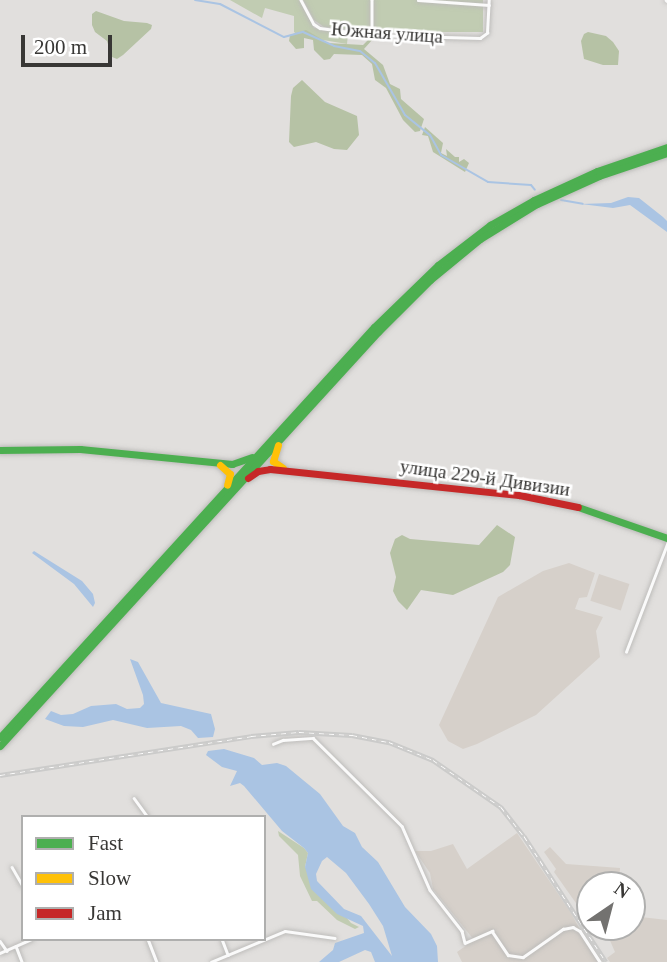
<!DOCTYPE html>
<meta charset="utf-8">
<style>
body{margin:0}
#map{position:relative;width:667px;height:962px;overflow:hidden;background:#e1dfdd;font-family:Georgia,serif}
div>[style]{position:absolute}
.built>*{inset:0;background:#d6d0ca;transform-origin:0 0}
.green>*{inset:0;background:#c1ccb2}
.forest>*{inset:0;background:#b6c2a5}
.water>*{inset:0;background:#aac4e3}
.stream>*{height:2px;margin:-1px;padding:0 1px;transform-origin:1px;border-radius:1px;background:#aac4e3}
.roads{filter:drop-shadow(0 0 2px #bcbbb9) drop-shadow(0 0 2px #bcbbb9)}
.street>*{height:2.5px;margin:-1.25px;padding:0 1.25px;transform-origin:1.25px;border-radius:1.25px;background:#fafafa}
.fast>*{height:7px;margin:-3.5px;padding:0 3.5px;transform-origin:3.5px;border-radius:3.5px;background:#4caf50}
.slow>*{height:7px;margin:-3.5px;padding:0 3.5px;transform-origin:3.5px;border-radius:3.5px;background:#ffc107}
.jam>*{height:7px;margin:-3.5px;padding:0 3.5px;transform-origin:3.5px;border-radius:3.5px;background:#c62828}
.rail>*{height:4.5px;margin-top:-2.25px;transform-origin:0;background:repeating-linear-gradient(90deg,#fff 0 5px,#cbcbca 0 10px);box-sizing:border-box;border-block:2px solid #cbcbca}
span{translate:-50% -50%;white-space:nowrap;text-align:center;line-height:1.15;-webkit-text-stroke:5px #fff;paint-order:stroke}
.street-label{font-size:19px;color:#383735}
.legend{position:absolute;left:21px;top:815px;width:245px;height:126px;box-sizing:border-box;background:#fff;border:2px solid #afafae;margin:0;padding:9px 12px;list-style:none;font-size:21px;color:#383735}
.legend li{display:flex;align-items:center;gap:14px;height:35px}
.legend b{width:35px;border:2px solid #afafae}
.north{position:absolute;left:576px;top:871px;width:70px;height:70px;box-sizing:border-box;background:#fff;border:2px solid #afafae;border-radius:50%;rotate:35deg;font-size:19px;font-weight:700;line-height:28px;text-align:center;color:#383735}
.north::after{content:'';display:block;margin:auto;width:24px;height:32px;background:#737270;clip-path:polygon(50% 0,100% 100%,50% 72%,0 100%)}
.scale{position:absolute;left:21px;top:35px;width:91px;height:32px;box-sizing:border-box;border:4px solid #383735;border-top:0;padding-left:9px;font-size:21px;line-height:24px;white-space:nowrap;color:#383735;-webkit-text-stroke:5px #fff;paint-order:stroke}
</style>
<div id="map">
<div class="built">
<i style="clip-path:polygon(569px 563px,595px 573px,587px 597px,579px 598px,575px 609px,603px 617px,596px 631px,600px 657px,536px 715px,477px 744px,463px 749px,448px 741px,439px 725px,498px 597px,543px 571px)"></i>
<i style="left:599px;top:574px;width:32px;height:28px;rotate:18deg"></i>
<i style="clip-path:polygon(517px 833px,571px 913px,598px 962px,462px 962px,457px 952px,474px 940px,433px 889px,430px 873px,415px 851px,431px 851px,453px 844px,467px 869px)"></i>
<i style="clip-path:polygon(550px 847px,566px 864px,620px 868px,619px 885px,590px 885px,590px 923px,554px 872px,556px 869px,544px 852px)"></i>
<i style="clip-path:polygon(632px 916px,667px 920px,667px 962px,610px 962px,607px 958px,615px 952px,608px 936px,604px 937px,593px 927px,632px 927px)"></i>
</div>
<div class="green">
<i style="clip-path:polygon(230px 0,299px 0,314px 28px,348px 34px,347px 44px,299px 36px,294px 32px,294px 16px,265px 8px,262px 18px)"></i>
<i style="clip-path:polygon(303px 0,483px 0,483px 32px,378px 32px,324px 27px,314px 20px)"></i>
<i style="clip-path:polygon(278px 831px,304px 848px,308px 853px,305px 867px,351px 923px,359px 927px,355px 929px,337px 920px,317px 901px,312px 901px,300px 876px,298px 855px,279px 836px)"></i>
</div>
<div class="forest">
<i style="clip-path:polygon(96px 11px,124px 21px,147px 23px,152px 25px,151px 29px,123px 55px,117px 59px,112px 57px,107px 41px,95px 32px,92px 25px,92px 14px)"></i>
<i style="clip-path:polygon(306px 30px,328px 43px,363px 45px,370px 38px,373px 39px,364px 49px,383px 65px,390px 84px,400px 89px,401px 99px,424px 119px,420px 131px,415px 132px,403px 120px,386px 88px,375px 80px,372px 64px,362px 55px,334px 54px,330px 59px,324px 60px,314px 50px,313px 40px,304px 38px,304px 48px,296px 49px,289px 41px,290px 35px)"></i>
<i style="clip-path:polygon(588px 32px,606px 36px,613px 42px,619px 51px,618px 65px,603px 65px,584px 59px,581px 41px,584px 34px)"></i>
<i style="clip-path:polygon(302px 80px,325px 102px,357px 116px,359px 135px,347px 150px,334px 149px,316px 142px,294px 147px,289px 142px,291px 96px,293px 88px)"></i>
<i style="clip-path:polygon(425px 127px,443px 143px,441px 153px,447px 156px,446px 149px,455px 157px,459px 157px,459px 162px,464px 159px,469px 163px,465px 172px,433px 152px,428px 136px,422px 135px)"></i>
<i style="clip-path:polygon(497px 525px,515px 537px,510px 565px,503px 572px,453px 595px,421px 590px,407px 610px,398px 601px,393px 591px,396px 577px,390px 553px,395px 539px,402px 535px,410px 539px,479px 545px)"></i>
</div>
<div class="water">
<i style="clip-path:polygon(628px 197px,639px 198px,663px 217px,667px 221px,667px 232px,630px 205px,613px 208px,581px 204px,611px 203px)"></i>
<i style="clip-path:polygon(34px 551px,82px 581px,93px 594px,95px 603px,93px 607px,74px 584px,32px 553px)"></i>
<i style="clip-path:polygon(130px 659px,138px 662px,161px 703px,211px 714px,215px 729px,213px 737px,198px 738px,191px 730px,181px 726px,147px 728px,113px 720px,83px 727px,64px 726px,45px 719px,51px 711px,61px 715px,73px 714px,91px 706px,116px 704px,127px 709px,140px 708px,144px 704px,143px 695px)"></i>
<i style="clip-path:polygon(evenodd,224px 749px,254px 758px,262px 765px,277px 763px,286px 766px,320px 794px,343px 826px,355px 833px,362px 847px,378px 862px,405px 907px,431px 934px,437px 946px,438px 962px,375px 962px,371px 952px,365px 950px,339px 962px,319px 962px,333px 950px,335px 943px,364px 933px,363px 926px,337px 914px,311px 889px,305px 867px,308px 853px,304px 848px,282px 831px,244px 786px,240px 783px,230px 786px,237px 771px,222px 767px,206px 755px,208px 751px,224px 749px,327px 857px,346px 873px,369px 904px,383px 926px,392px 956px,361px 916px,344px 909px,317px 881px,316px 874px,322px 861px,327px 857px)"></i>
</div>
<div class="stream">
<i style="left:195px;top:0;width:25px;rotate:9deg"></i>
<i style="left:220px;top:4px;width:72px;rotate:27.3deg"></i>
<i style="left:284px;top:37px;width:20px;rotate:-15deg"></i>
<i style="left:303px;top:32px;width:34px;rotate:24deg"></i>
<i style="left:334px;top:46px;width:26px;rotate:11deg"></i>
<i style="left:360px;top:51px;width:19px;rotate:39deg"></i>
<i style="left:375px;top:63px;width:60px;rotate:60deg"></i>
<i style="left:405px;top:115px;width:32px;rotate:39deg"></i>
<i style="left:430px;top:135px;width:23px;rotate:61deg"></i>
<i style="left:441px;top:155px;width:54px;rotate:29.9deg"></i>
<i style="left:488px;top:182px;width:43px;rotate:4deg"></i>
<i style="left:531px;top:185px;width:6px;rotate:51deg"></i>
<i style="left:561px;top:200px;width:22px;rotate:10deg"></i>
</div>
<div class="roads">
<div class="street">
<i style="left:301px;top:0;width:27px;rotate:62deg"></i>
<i style="left:314px;top:24px;width:7px;rotate:34deg"></i>
<i style="left:320px;top:28px;width:52px;rotate:7.7deg"></i>
<i style="left:372px;top:35px;width:108px;rotate:1.6deg"></i>
<i style="left:480px;top:38px;width:9px;rotate:-36deg"></i>
<i style="left:487px;top:33px;width:33px;rotate:-87deg"></i>
<i style="left:372px;top:0;width:35px;rotate:90deg"></i>
<i style="left:418px;top:0;width:71px;rotate:4deg"></i>
<i style="left:666px;top:0;width:1px;rotate:45deg"></i>
<i style="left:626px;top:652px;width:116px;rotate:-69.2deg"></i>
<i style="left:273px;top:744px;width:11px;rotate:-22deg"></i>
<i style="left:283px;top:740px;width:30px;rotate:-4deg"></i>
<i style="left:313px;top:738px;width:125px;rotate:44.7deg"></i>
<i style="left:402px;top:826px;width:70px;rotate:66.4deg"></i>
<i style="left:430px;top:890px;width:52px;rotate:52deg"></i>
<i style="left:462px;top:931px;width:12px;rotate:76deg"></i>
<i style="left:465px;top:943px;width:30px;rotate:-24deg"></i>
<i style="left:492px;top:931px;width:29px;rotate:56deg"></i>
<i style="left:508px;top:955px;width:15px;rotate:8deg"></i>
<i style="left:523px;top:957px;width:49px;rotate:-35deg"></i>
<i style="left:563px;top:929px;width:10px;rotate:-11deg"></i>
<i style="left:573px;top:927px;width:8px;rotate:30deg"></i>
<i style="left:580px;top:931px;width:37px;rotate:57deg"></i>
<i style="left:134px;top:798px;width:24px;rotate:54deg"></i>
<i style="left:12px;top:867px;width:22px;rotate:60deg"></i>
<i style="left:148px;top:939px;width:25px;rotate:69deg"></i>
<i style="left:222px;top:939px;width:17px;rotate:69deg"></i>
<i style="left:0;top:941px;width:12px;rotate:55deg"></i>
<i style="left:16px;top:946px;width:17px;rotate:69deg"></i>
<i style="left:0;top:953px;width:35px;rotate:-24deg"></i>
<i style="left:211px;top:962px;width:80px;rotate:-22.7deg"></i>
<i style="left:285px;top:931px;width:50px;rotate:8deg"></i>
</div>
<div class="fast">
<i style="left:0;top:450px;width:80px;rotate:-0.7deg"></i>
<i style="left:80px;top:449px;width:153px;rotate:5.6deg"></i>
<i style="left:232px;top:464px;width:21px;rotate:-19deg"></i>
<i style="left:578px;top:507px;width:94px;rotate:19.2deg"></i>
<i style="left:0;top:737px;width:555px;rotate:-47.63deg"></i>
<i style="left:374px;top:327px;width:89px;rotate:-44.1deg"></i>
<i style="left:438px;top:265px;width:66px;rotate:-37.6deg"></i>
<i style="left:490px;top:225px;width:51px;rotate:-29.6deg"></i>
<i style="left:534px;top:200px;width:69px;rotate:-24.7deg"></i>
<i style="left:597px;top:171px;width:74px;rotate:-18.9deg"></i>
<i style="left:0;top:746px;width:561px;rotate:-47.6deg"></i>
<i style="left:378px;top:332px;width:74px;rotate:-45deg"></i>
<i style="left:430px;top:280px;width:65px;rotate:-39.4deg"></i>
<i style="left:480px;top:239px;width:67px;rotate:-31.6deg"></i>
<i style="left:537px;top:204px;width:68px;rotate:-24.3deg"></i>
<i style="left:599px;top:176px;width:72px;rotate:-18.7deg"></i>
</div>
<div class="slow">
<i style="left:278px;top:445px;width:17px;rotate:107deg"></i>
<i style="left:273px;top:461px;width:12px;rotate:35deg"></i>
<i style="left:220px;top:465px;width:13px;rotate:42deg"></i>
<i style="left:230px;top:474px;width:11px;rotate:105deg"></i>
</div>
<div class="jam">
<i style="left:248px;top:478px;width:12px;rotate:-35deg"></i>
<i style="left:258px;top:471px;width:12px;rotate:-9deg"></i>
<i style="left:270px;top:469px;width:250px;rotate:6deg"></i>
<i style="left:519px;top:495px;width:60px;rotate:11.5deg"></i>
</div>
</div>
<div class="rail">
<i style="left:0;top:775px;width:254px;rotate:-8.8deg"></i>
<i style="left:251px;top:736px;width:48px;rotate:-4.8deg"></i>
<i style="left:299px;top:732px;width:53px;rotate:3.2deg"></i>
<i style="left:352px;top:735px;width:38px;rotate:11deg"></i>
<i style="left:389px;top:742px;width:48px;rotate:22.2deg"></i>
<i style="left:433px;top:760px;width:83px;rotate:34.7deg"></i>
<i style="left:501px;top:807px;width:37px;rotate:52deg"></i>
<i style="left:524px;top:836px;width:150px;rotate:56.9deg"></i>
</div>
<div class="street-label">
<span style="left:387px;top:33px;rotate:4deg">Южная улица</span>
<span style="left:485px;top:478px;rotate:8deg">улица 229-й Дивизии</span>
</div>
<ul class="legend">
<li><b style="height:9px;background:#4caf50"></b>Fast</li>
<li><b style="height:9px;background:#ffc107"></b>Slow</li>
<li><b style="height:9px;background:#c62828"></b>Jam</li>
</ul>
<div class="north">N</div>
<div class="scale">200 m</div>
</div>
